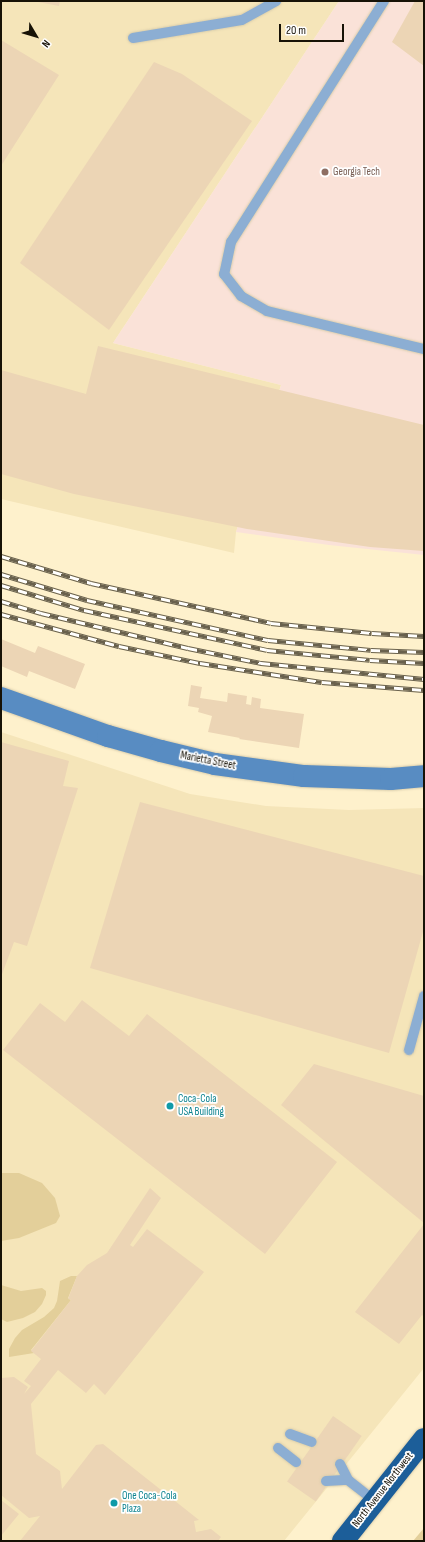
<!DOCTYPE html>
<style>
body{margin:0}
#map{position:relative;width:425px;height:1542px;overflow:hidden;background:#fef1cc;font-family:"Sofia Sans Condensed",sans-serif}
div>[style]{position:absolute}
.built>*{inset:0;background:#f5e5b9}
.education>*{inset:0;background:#fae2d8}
.green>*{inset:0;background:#e3cf9a}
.building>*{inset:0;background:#ecd5b5;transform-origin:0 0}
.roads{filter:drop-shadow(0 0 1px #d9cdac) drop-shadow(0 0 1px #d9cdac)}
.lane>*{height:10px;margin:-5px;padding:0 5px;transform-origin:5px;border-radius:5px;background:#8caed3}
.secondary>*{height:22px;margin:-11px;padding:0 11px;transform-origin:11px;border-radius:11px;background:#588cc2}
.highway>*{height:22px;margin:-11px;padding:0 11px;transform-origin:11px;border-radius:11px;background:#1c5e99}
.rail>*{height:4.5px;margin-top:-2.25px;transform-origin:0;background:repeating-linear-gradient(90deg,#fff 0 9px,#69614d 0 18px);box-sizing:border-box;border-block:1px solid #69614d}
.dots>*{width:11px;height:11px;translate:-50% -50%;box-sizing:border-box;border:2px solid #fff;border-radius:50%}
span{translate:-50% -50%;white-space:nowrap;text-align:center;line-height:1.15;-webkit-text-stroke:3.5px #fff;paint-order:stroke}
.education-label{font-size:11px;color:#785e54}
.left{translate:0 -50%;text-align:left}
.street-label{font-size:11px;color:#171206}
.culture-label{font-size:11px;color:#0d838f}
.frame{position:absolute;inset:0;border:2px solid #171206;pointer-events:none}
.north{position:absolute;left:16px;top:16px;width:40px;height:40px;-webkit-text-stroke:3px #fff;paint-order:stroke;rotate:128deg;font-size:11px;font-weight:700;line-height:16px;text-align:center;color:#171206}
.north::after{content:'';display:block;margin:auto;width:14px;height:18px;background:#171206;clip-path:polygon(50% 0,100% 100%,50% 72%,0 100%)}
.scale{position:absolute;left:279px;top:24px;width:65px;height:18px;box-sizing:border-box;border:2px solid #171206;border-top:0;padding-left:5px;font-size:12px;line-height:14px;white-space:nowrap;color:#171206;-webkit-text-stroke:3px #fff;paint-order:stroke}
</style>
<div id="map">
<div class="built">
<i style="clip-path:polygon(1px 1px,339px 1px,113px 343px,281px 385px,236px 532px,234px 553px,1px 499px)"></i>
<i style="clip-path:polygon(1px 732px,190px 794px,266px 806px,349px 810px,424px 808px,424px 1368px,284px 1541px,1px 1541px)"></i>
</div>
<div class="education">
<i style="clip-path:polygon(339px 1px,424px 1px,424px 555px,329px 545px,236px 532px,281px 385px,113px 343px)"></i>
</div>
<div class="green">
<i style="clip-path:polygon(1px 1173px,19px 1173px,42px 1183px,55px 1198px,60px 1216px,56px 1223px,19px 1238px,1px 1241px)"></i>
<i style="clip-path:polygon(71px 1276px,77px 1276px,68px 1298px,71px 1300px,31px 1350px,34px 1353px,9px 1357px,9px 1349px,15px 1338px,22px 1330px,44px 1317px,54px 1308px,57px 1301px,60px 1281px)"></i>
<i style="clip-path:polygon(1px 1285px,21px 1291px,42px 1288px,46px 1291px,46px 1295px,42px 1304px,35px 1312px,23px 1318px,7px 1322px,1px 1319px)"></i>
<i style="clip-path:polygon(424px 1528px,424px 1541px,413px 1541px)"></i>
</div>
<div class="building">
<i style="clip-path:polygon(38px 1px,60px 1px,59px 6px,38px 2px)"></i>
<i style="clip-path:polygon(415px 1px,424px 1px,424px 66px,392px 42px)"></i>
<i style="clip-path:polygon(1px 40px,59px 75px,1px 166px)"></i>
<i style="clip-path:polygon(154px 62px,182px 74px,252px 121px,109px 330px,20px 263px)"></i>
<i style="clip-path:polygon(98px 346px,424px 425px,424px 551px,370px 547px,247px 529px,74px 494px,1px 474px,1px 370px,86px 394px)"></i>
<i style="clip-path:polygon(1px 639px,35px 653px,38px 646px,85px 664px,75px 689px,29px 671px,27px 677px,1px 666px)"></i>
<i style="clip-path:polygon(191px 685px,202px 687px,200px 698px,227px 702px,228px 693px,247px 696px,246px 704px,251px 705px,252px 697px,261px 699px,260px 708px,304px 714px,299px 748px,239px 739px,240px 738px,208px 732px,212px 716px,198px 712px,199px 708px,188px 706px)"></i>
<i style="clip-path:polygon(1px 742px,69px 761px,63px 786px,78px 788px,27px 946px,14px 942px,1px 977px)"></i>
<i style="clip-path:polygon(140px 802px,424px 876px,424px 928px,389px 1053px,90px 968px)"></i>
<i style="clip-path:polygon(82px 1000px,129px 1036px,147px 1014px,337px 1162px,265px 1254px,3px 1050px,40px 1003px,65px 1022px)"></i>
<i style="clip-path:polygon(314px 1064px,424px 1096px,424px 1223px,281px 1105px)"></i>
<i style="clip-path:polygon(150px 1188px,161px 1198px,130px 1245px,133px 1247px,147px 1229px,204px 1272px,105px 1395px,94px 1384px,86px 1393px,58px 1370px,31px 1404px,36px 1454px,60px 1471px,62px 1489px,96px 1445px,103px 1444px,199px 1520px,194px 1521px,196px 1532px,211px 1529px,221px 1537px,218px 1541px,20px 1541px,40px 1516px,29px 1518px,1px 1495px,1px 1378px,14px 1377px,28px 1387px,24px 1394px,31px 1386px,24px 1381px,41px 1359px,31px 1351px,71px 1300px,68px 1299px,77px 1276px,87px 1265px,107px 1253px)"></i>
<i style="clip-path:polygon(424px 1224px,424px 1317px,422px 1315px,399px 1344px,355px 1312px)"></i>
<i style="left:333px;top:1416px;width:35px;height:80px;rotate:35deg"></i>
<i style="clip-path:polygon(1px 1500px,19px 1514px,1px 1536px)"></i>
</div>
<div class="roads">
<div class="lane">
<i style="left:384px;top:1px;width:285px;rotate:122.4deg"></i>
<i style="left:231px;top:242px;width:33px;rotate:102deg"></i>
<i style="left:224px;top:274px;width:28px;rotate:52deg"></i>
<i style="left:241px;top:296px;width:30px;rotate:30deg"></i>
<i style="left:267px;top:311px;width:162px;rotate:13.6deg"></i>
<i style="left:133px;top:38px;width:110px;rotate:-9.4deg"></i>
<i style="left:242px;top:20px;width:39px;rotate:-29deg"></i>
<i style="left:409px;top:1050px;width:56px;rotate:-74.5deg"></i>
<i style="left:290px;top:1434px;width:23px;rotate:20deg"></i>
<i style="left:278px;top:1448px;width:23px;rotate:38deg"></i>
<i style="left:340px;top:1464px;width:18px;rotate:63deg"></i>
<i style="left:348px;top:1480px;width:33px;rotate:38deg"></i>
<i style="left:326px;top:1481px;width:22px;rotate:-3deg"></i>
</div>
<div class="secondary">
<i style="left:1px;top:698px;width:114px;rotate:19.6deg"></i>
<i style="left:108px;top:736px;width:55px;rotate:15.8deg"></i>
<i style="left:161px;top:751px;width:56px;rotate:13.5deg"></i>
<i style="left:215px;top:764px;width:90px;rotate:7.7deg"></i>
<i style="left:304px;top:776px;width:87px;rotate:2deg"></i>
<i style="left:391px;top:779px;width:33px;rotate:-5deg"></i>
</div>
<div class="highway">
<i style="left:343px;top:1541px;width:130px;rotate:-51.5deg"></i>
</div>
</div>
<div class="rail">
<i style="left:1px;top:556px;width:94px;rotate:16.7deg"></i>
<i style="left:91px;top:583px;width:184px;rotate:12.5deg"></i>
<i style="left:271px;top:623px;width:101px;rotate:5.7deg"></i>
<i style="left:372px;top:633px;width:52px;rotate:3.3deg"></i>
<i style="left:1px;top:574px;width:90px;rotate:16.8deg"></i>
<i style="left:87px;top:600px;width:185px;rotate:12.5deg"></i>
<i style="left:268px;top:640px;width:103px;rotate:5.5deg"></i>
<i style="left:371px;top:650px;width:53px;rotate:2.2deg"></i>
<i style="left:1px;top:585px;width:87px;rotate:16.8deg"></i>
<i style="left:84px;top:610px;width:187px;rotate:12.3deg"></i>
<i style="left:267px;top:650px;width:103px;rotate:5.5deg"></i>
<i style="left:370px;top:660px;width:54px;rotate:3.2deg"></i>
<i style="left:1px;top:601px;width:42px;rotate:16.7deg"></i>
<i style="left:41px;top:613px;width:151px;rotate:13.4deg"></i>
<i style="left:188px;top:648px;width:75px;rotate:11.6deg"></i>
<i style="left:261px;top:663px;width:164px;rotate:5.6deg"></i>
<i style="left:1px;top:614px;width:122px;rotate:15.2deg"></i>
<i style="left:119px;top:646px;width:83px;rotate:11.9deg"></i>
<i style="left:200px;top:663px;width:123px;rotate:8.9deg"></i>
<i style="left:322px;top:682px;width:102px;rotate:4.5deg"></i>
</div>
<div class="dots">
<i style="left:325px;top:172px;background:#8d6e63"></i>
<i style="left:170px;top:1106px;background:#0f9aa8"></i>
<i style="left:114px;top:1503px;background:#0f9aa8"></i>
</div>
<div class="education-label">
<span class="left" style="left:333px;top:172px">Georgia Tech</span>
</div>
<div class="street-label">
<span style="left:208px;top:761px;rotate:11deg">Marietta Street</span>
<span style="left:383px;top:1490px;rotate:-52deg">North Avenue Northwest</span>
</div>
<div class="culture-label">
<span class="left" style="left:178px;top:1106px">Coca-Cola<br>USA Building</span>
<span class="left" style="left:122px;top:1503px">One Coca-Cola<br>Plaza</span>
</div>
<div class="frame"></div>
<div class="north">N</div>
<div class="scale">20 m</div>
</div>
